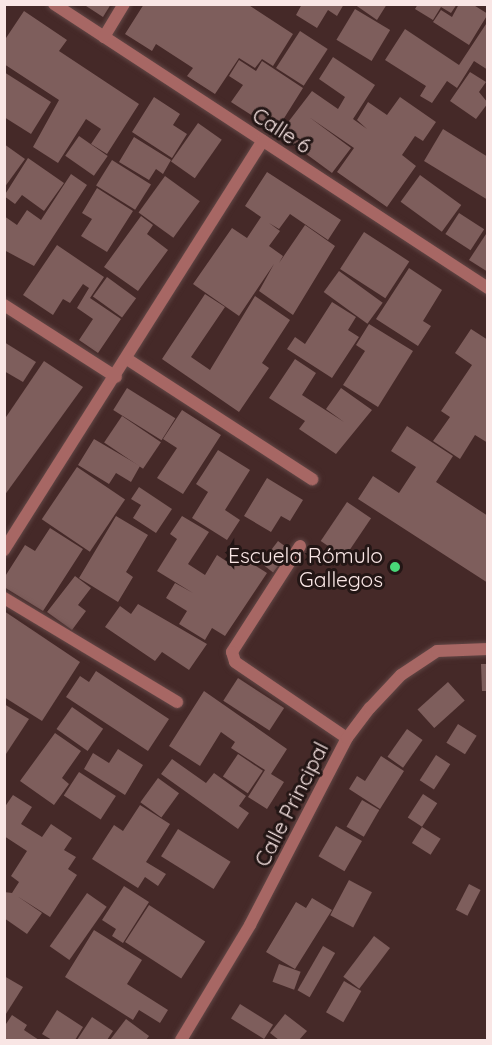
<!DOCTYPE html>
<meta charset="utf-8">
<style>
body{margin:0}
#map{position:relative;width:492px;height:1045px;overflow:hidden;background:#452928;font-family:Quicksand,sans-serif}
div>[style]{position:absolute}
.building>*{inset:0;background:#7e5e5c;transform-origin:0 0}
.roads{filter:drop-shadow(0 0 2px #624746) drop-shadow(0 0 2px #624746)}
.minor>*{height:12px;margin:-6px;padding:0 6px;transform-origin:6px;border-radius:6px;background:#a76764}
.dots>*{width:16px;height:16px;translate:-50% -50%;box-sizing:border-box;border:3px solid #231615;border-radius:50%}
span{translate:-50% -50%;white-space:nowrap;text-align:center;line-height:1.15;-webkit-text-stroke:6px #231615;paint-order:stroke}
.street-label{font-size:21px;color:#f9e6e5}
.poi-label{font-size:21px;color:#f9e6e5}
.right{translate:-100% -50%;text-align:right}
.frame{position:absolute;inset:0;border:6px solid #f9e6e5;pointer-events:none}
</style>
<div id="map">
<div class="building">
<i style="clip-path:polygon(83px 4px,111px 4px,103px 17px)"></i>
<i style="clip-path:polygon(144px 4px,247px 4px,293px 34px,273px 66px,262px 59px,255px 68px,239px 58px,215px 94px,187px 76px,193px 68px,156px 44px,152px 51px,125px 34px)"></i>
<i style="clip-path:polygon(302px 4px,344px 4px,337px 16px,328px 10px,317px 28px,296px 15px)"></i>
<i style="clip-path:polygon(354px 4px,387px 4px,377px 20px)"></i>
<i style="clip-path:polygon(418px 4px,457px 4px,451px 13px,441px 7px,433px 20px,415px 9px)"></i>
<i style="clip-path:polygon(459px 4px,472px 4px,488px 14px,469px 45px,433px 22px,441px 10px,452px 17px)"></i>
<i style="left:355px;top:9px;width:41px;height:36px;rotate:31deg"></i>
<i style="clip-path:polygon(24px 11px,67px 40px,59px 51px,139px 104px,107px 154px,91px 144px,101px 129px,86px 119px,58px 163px,33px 147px,59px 100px,4px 64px,4px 41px)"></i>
<i style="clip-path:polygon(488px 21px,488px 70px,474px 61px,457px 88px,447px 81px,432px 103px,420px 96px,426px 86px,385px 60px,405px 29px,459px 65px)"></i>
<i style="left:300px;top:31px;width:33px;height:44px;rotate:33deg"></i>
<i style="clip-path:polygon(333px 57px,375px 85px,353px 119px,367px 129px,357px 120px,368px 102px,387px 115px,400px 97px,436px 122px,423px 141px,415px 136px,402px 155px,416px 166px,387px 207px,337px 172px,354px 148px,309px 117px,351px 148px,332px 173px,279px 134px,312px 91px,338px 109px,345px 97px,319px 79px)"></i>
<i style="clip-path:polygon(239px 60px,256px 71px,262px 61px,303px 88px,276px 131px,231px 102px,243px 85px,229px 76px)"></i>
<i style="clip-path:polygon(4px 72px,51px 102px,31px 134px,4px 117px)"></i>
<i style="clip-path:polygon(470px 72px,486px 82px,479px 92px,488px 103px,476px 119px,450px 101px)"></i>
<i style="clip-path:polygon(154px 97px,180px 114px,173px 125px,187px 134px,172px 158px,132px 132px)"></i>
<i style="left:198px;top:123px;width:29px;height:47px;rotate:35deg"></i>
<i style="clip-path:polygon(443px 129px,488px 157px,488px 200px,424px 161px)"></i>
<i style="left:79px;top:136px;width:35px;height:24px;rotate:35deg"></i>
<i style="clip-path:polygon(134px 137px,171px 160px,163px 174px,156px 169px,149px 180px,119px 162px)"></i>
<i style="clip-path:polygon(4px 144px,25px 159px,4px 188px)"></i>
<i style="clip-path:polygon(28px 158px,64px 183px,44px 211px,22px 195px,15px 204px,4px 196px)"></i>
<i style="left:112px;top:160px;width:46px;height:30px;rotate:32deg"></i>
<i style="clip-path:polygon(267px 172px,341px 220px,328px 240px,290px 214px,279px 229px,269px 223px,280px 231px,269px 246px,283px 256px,279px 263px,305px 225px,335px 246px,293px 315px,259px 291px,274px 264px,239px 316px,193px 284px,232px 228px,247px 238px,261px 217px,245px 206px)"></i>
<i style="clip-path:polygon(71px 174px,87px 185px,34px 266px,4px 250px,4px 216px,17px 225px,27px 210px,41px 220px)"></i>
<i style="left:420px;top:175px;width:51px;height:33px;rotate:36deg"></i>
<i style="left:165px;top:176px;width:43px;height:45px;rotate:36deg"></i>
<i style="clip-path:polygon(97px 188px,133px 211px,107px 252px,81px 236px,92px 219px,82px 213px)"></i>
<i style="left:459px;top:213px;width:30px;height:25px;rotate:33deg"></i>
<i style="clip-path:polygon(141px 216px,153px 225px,147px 234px,168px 250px,138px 291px,104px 267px)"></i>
<i style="clip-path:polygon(488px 231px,488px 272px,469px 260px)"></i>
<i style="left:364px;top:232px;width:54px;height:44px;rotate:33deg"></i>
<i style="clip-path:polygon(57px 245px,104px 277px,90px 298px,121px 319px,98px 353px,79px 340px,93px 319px,77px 308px,89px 288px,83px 284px,70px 303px,63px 299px,53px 315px,23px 295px)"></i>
<i style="clip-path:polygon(409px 268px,442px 290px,423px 321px,431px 326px,418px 346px,376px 319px)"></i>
<i style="left:339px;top:271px;width:54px;height:26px;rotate:36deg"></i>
<i style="left:107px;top:277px;width:36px;height:24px;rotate:36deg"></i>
<i style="clip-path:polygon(205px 294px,225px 307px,191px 357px,210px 370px,255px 296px,290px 320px,262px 363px,269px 368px,239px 412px,162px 359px)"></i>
<i style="clip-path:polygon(332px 302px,356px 317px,348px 330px,359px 337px,332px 378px,287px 349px,295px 337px,305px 344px)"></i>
<i style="clip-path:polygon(369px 324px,413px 351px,378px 407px,343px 385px,365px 351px,356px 345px)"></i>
<i style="clip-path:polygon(471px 329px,488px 340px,488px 443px,475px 435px,460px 459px,433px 441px,450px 417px,441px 411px,472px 365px,455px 353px)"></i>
<i style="clip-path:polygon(4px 342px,36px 362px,23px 382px,4px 371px)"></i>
<i style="clip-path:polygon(295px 359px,316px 373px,302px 395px,344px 422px,326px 409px,341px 388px,372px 410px,336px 454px,299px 429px,305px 421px,269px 398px)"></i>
<i style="clip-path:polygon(44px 361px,83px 387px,4px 496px,4px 420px)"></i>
<i style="left:127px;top:388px;width:57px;height:26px;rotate:32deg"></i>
<i style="clip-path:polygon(182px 410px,221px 435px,183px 494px,157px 478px,177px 448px,163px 439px)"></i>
<i style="left:122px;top:416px;width:47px;height:32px;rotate:34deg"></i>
<i style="clip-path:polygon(407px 426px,453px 456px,436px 482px,488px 516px,488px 583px,358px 499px,373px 476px,399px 493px,416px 467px,391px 451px)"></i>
<i style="clip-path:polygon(94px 439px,140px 466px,131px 482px,116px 473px,109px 484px,78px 465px)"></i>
<i style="clip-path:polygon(218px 450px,250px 470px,225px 510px,240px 520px,227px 540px,192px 518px,208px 492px,196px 484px)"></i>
<i style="left:77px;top:467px;width:58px;height:63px;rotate:34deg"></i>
<i style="clip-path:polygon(267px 478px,303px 500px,290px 521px,281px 516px,271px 532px,244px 516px)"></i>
<i style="clip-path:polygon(139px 487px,172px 509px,156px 533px,133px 518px,141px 505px,131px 499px)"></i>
<i style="left:347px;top:502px;width:29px;height:47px;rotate:34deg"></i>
<i style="clip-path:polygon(116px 516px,148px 535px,126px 572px,133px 577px,118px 602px,79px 578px)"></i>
<i style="clip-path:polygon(182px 516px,209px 532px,188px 564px,205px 575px,217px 555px,232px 565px,239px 555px,267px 573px,225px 636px,212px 628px,205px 640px,179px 624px,187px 611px,166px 598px,175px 583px,193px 593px,157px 571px,177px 539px,170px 534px)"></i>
<i style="clip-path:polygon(50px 528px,83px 549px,43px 611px,4px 587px,4px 578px,25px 545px,35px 551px)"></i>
<i style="left:278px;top:541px;width:15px;height:28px;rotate:37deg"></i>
<i style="clip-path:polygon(75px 576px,91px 588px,78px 605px,86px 611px,72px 630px,47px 612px)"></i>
<i style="clip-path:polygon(138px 604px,207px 644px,189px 670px,162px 652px,155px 661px,105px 627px,120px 606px,131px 614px)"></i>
<i style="clip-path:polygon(4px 611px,80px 662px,42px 721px,4px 697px)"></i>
<i style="clip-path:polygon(481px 664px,488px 664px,488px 691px,482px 691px)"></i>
<i style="clip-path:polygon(96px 671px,169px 719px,148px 751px,66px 697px,80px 676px,89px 682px)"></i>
<i style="left:238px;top:678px;width:55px;height:27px;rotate:33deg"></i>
<i style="left:448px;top:682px;width:25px;height:41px;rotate:48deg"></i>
<i style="clip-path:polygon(204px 691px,287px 749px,271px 774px,284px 782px,267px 809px,248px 797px,265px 770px,231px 748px,235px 742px,221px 732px,200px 766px,169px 746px)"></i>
<i style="clip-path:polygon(4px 704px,29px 719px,4px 757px)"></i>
<i style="left:72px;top:707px;width:38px;height:27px;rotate:35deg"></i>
<i style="left:458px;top:724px;width:22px;height:22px;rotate:32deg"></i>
<i style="left:407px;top:729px;width:19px;height:34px;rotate:35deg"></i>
<i style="clip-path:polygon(55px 733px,81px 751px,62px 778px,69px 784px,54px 805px,20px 781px)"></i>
<i style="clip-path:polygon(118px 749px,143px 765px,125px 795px,84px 769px,93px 753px,109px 763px)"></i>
<i style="left:238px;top:754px;width:30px;height:27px;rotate:34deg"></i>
<i style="left:436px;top:755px;width:17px;height:30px;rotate:33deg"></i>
<i style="clip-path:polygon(381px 756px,404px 771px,380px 809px,349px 789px,357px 776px,365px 781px)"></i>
<i style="clip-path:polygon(172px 759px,206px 783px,214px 773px,246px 796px,239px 806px,249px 813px,238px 829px,161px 774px)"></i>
<i style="left:79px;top:772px;width:44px;height:28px;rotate:33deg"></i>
<i style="left:158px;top:778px;width:26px;height:30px;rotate:36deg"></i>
<i style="left:423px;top:794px;width:17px;height:28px;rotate:33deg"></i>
<i style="clip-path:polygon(13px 795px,32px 807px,21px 824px,42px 837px,51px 824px,72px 838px,64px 850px,76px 857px,68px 869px,77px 875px,50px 917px,17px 896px,42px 913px,27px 934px,4px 918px,4px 892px,12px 893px,19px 882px,11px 876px,27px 851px,4px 836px,4px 808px)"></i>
<i style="left:362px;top:800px;width:20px;height:31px;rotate:30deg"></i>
<i style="clip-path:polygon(140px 805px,170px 824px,146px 862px,166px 874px,158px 886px,145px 877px,138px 888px,92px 859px,114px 825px,123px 831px)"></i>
<i style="left:336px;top:826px;width:30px;height:35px;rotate:30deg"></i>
<i style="left:422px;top:827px;width:22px;height:19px;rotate:32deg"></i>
<i style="left:178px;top:829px;width:62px;height:32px;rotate:32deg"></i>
<i style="left:349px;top:880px;width:26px;height:40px;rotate:28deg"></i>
<i style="left:469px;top:884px;width:13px;height:29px;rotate:27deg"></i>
<i style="clip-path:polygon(124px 886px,149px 902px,123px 943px,112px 936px,116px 929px,102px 920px)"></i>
<i style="left:87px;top:893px;width:24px;height:65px;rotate:35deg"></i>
<i style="clip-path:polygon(312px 898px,332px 910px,295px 969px,266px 952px,296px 902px,306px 908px)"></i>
<i style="left:149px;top:905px;width:67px;height:44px;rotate:33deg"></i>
<i style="clip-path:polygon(94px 930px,142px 960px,127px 984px,168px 1010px,160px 1023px,139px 1010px,133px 1020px,65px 977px)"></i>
<i style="left:374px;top:936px;width:20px;height:51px;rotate:37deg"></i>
<i style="left:323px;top:946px;width:14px;height:51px;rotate:30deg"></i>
<i style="left:279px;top:964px;width:23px;height:19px;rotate:20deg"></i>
<i style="clip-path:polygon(4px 976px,23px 987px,4px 1017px)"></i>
<i style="left:344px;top:981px;width:20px;height:36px;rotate:30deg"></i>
<i style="left:240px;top:1004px;width:39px;height:17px;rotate:32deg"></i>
<i style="clip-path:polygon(57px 1010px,83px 1027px,75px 1040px,52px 1040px,42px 1034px)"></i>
<i style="clip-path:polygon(285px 1014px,307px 1031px,299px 1040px,279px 1040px,270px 1033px)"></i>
<i style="clip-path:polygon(12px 1015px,27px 1025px,24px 1030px,39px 1040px,4px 1040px,4px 1027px)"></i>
<i style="clip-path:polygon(92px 1017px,113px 1031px,107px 1040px,77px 1040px)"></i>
<i style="clip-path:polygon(126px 1019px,149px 1036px,146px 1040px,110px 1040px)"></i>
</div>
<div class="roads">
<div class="minor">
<i style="left:54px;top:4px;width:519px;rotate:33.2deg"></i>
<i style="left:104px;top:37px;width:39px;rotate:-59deg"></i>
<i style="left:4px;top:305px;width:133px;rotate:32.7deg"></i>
<i style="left:127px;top:359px;width:221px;rotate:33deg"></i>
<i style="left:300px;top:546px;width:126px;rotate:122.7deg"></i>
<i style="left:232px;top:652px;width:10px;rotate:73deg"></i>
<i style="left:235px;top:662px;width:135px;rotate:34.2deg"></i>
<i style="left:4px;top:550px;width:484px;rotate:-57.7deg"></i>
<i style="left:4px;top:598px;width:202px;rotate:31deg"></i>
<i style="left:181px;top:1040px;width:134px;rotate:-59deg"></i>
<i style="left:250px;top:925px;width:211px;rotate:-62.6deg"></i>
<i style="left:347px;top:738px;width:38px;rotate:-53deg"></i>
<i style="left:370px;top:708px;width:45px;rotate:-46.8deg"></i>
<i style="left:401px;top:675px;width:43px;rotate:-33.7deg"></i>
<i style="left:437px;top:651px;width:51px;rotate:-2.2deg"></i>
</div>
</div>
<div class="dots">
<i style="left:395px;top:567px;background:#49d778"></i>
</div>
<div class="street-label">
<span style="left:282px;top:130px;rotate:33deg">Calle 6</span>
<span style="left:291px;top:804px;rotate:-63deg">Calle Principal</span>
</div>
<div class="poi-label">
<span class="right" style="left:383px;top:567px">Escuela Rómulo<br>Gallegos</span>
</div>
<div class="frame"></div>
</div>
